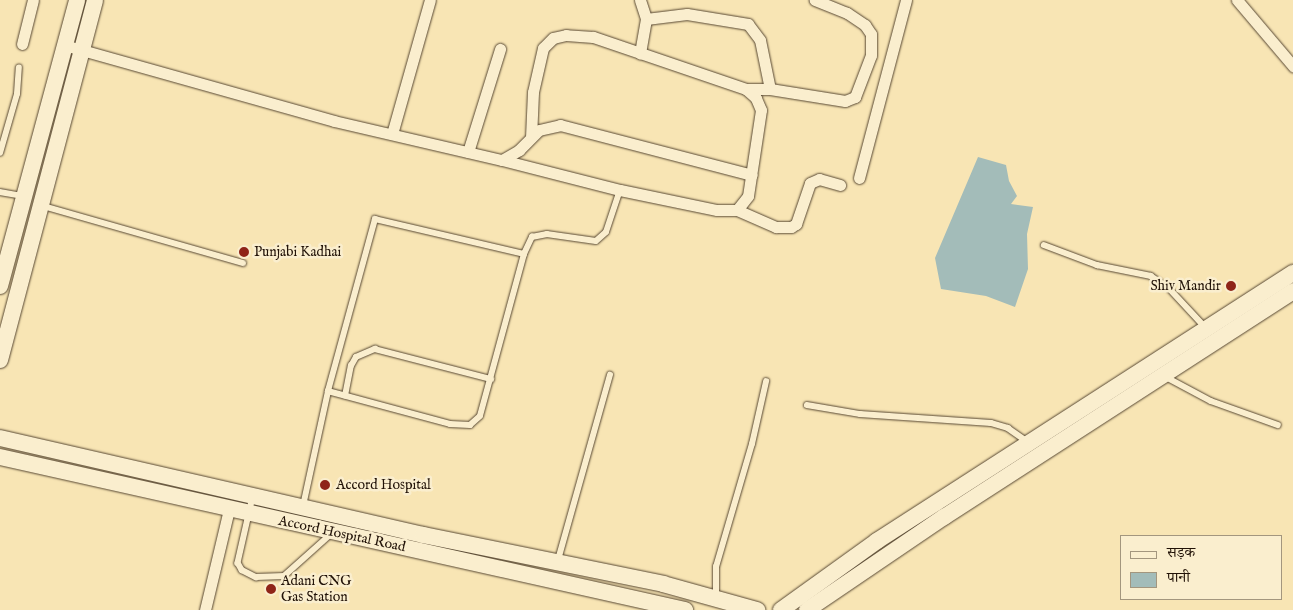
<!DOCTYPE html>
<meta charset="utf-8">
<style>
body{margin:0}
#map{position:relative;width:1293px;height:610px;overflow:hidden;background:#f8e5b4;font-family:"IM FELL English","Noto Serif Devanagari",serif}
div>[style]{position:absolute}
.water>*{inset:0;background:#a3bcb9}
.roads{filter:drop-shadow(0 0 1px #574732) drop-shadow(0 0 1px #574732)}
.lane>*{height:5.5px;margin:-2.75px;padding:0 2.75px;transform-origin:2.75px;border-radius:2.75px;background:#faeece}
.street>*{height:11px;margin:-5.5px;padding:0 5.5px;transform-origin:5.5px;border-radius:5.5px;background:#faeece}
.secondary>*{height:16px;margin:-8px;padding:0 8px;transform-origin:8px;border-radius:8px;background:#faeece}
.dots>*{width:14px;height:14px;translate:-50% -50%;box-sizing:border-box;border:2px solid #faeece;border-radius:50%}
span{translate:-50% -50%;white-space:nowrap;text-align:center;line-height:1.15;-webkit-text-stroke:5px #faeece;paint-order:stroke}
.poi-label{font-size:14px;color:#211207}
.left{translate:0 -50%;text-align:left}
.right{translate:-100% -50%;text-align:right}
.street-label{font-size:14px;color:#211207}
.legend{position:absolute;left:1120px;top:535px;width:162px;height:65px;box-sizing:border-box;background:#faeece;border:1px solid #a3967e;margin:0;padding:6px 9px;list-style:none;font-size:15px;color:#211207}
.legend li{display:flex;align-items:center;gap:10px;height:25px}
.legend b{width:25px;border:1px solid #a3967e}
</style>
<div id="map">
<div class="water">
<i style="clip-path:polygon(978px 157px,1006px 165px,1009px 181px,1017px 196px,1011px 204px,1033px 207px,1027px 234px,1028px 269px,1015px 307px,986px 296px,941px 289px,935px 258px)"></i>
</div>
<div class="roads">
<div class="lane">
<i style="left:0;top:153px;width:61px;rotate:-73.9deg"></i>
<i style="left:17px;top:94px;width:26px;rotate:-86deg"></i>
<i style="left:0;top:192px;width:22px;rotate:10deg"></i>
<i style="left:43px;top:206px;width:208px;rotate:15.9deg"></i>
<i style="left:1044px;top:245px;width:57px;rotate:20.7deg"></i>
<i style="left:1097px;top:265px;width:55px;rotate:11.5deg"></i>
<i style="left:1151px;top:276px;width:22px;rotate:34deg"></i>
<i style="left:1169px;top:288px;width:54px;rotate:47.2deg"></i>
<i style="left:1164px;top:376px;width:53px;rotate:28deg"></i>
<i style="left:1211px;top:401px;width:71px;rotate:19.7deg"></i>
<i style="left:328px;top:391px;width:126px;rotate:15.1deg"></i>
<i style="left:450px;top:424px;width:20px;rotate:3deg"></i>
<i style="left:470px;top:425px;width:13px;rotate:-42deg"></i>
<i style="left:480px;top:416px;width:168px;rotate:-74.8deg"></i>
<i style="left:524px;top:254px;width:19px;rotate:-65deg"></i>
<i style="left:532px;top:237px;width:15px;rotate:-11deg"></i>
<i style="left:547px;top:234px;width:49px;rotate:8.1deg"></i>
<i style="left:596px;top:241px;width:13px;rotate:-42deg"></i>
<i style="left:606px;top:232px;width:44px;rotate:-71.6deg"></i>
<i style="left:345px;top:396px;width:31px;rotate:-79deg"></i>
<i style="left:351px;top:366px;width:10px;rotate:-61deg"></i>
<i style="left:356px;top:357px;width:21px;rotate:-23deg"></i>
<i style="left:375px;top:349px;width:120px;rotate:14.5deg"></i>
<i style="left:807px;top:405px;width:54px;rotate:9.6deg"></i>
<i style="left:860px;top:414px;width:131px;rotate:3.9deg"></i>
<i style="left:991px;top:423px;width:18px;rotate:16deg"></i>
<i style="left:1008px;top:428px;width:24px;rotate:35deg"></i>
<i style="left:253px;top:497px;width:68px;rotate:102.8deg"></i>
<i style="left:238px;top:563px;width:8px;rotate:60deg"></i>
<i style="left:242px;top:570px;width:16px;rotate:27deg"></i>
<i style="left:256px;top:577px;width:28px;rotate:-2deg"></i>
<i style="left:284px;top:576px;width:63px;rotate:-41.8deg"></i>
<i style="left:303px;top:506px;width:118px;rotate:-77.7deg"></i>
<i style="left:328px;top:391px;width:178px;rotate:-74.7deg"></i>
<i style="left:375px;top:219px;width:153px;rotate:13.2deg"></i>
<i style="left:558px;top:560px;width:192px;rotate:-74.3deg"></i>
<i style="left:716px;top:596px;width:29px;rotate:-90deg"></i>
<i style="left:716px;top:567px;width:128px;rotate:-73.7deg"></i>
<i style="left:752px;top:444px;width:64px;rotate:-77.3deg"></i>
</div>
<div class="street">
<i style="left:640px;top:0;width:20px;rotate:72deg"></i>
<i style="left:646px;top:19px;width:35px;rotate:100deg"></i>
<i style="left:1237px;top:0;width:87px;rotate:49.7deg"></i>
<i style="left:646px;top:19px;width:41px;rotate:-7deg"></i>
<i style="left:687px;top:14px;width:62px;rotate:9.3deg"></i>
<i style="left:748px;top:24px;width:20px;rotate:53deg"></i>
<i style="left:760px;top:40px;width:50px;rotate:78.5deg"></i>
<i style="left:22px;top:44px;width:45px;rotate:-76deg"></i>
<i style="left:64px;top:45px;width:280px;rotate:15.7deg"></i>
<i style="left:334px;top:121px;width:172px;rotate:13.1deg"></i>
<i style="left:502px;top:160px;width:20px;rotate:-30deg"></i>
<i style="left:519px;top:150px;width:28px;rotate:-45deg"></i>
<i style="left:539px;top:130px;width:22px;rotate:-13deg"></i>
<i style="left:560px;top:125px;width:198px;rotate:14.6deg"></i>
<i style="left:746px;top:89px;width:24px"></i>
<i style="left:770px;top:89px;width:76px;rotate:9.1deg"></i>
<i style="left:845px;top:101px;width:11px;rotate:-22deg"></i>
<i style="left:855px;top:97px;width:45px;rotate:-69.1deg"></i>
<i style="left:871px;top:55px;width:21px;rotate:-90deg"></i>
<i style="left:871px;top:34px;width:11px;rotate:-124deg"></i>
<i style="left:865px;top:25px;width:22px;rotate:-146deg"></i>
<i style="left:847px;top:13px;width:35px;rotate:-158deg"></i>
<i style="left:392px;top:134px;width:139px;rotate:-74.2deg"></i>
<i style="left:468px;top:152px;width:108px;rotate:-72.7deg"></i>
<i style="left:502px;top:160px;width:122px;rotate:14.3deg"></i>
<i style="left:620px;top:190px;width:99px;rotate:11.7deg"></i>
<i style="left:717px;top:210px;width:20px"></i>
<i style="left:737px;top:210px;width:18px;rotate:-52deg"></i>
<i style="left:748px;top:196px;width:87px;rotate:-81.4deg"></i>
<i style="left:761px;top:110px;width:13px;rotate:-113deg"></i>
<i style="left:756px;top:98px;width:13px;rotate:-138deg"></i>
<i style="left:746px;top:89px;width:162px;rotate:-161.2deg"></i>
<i style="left:593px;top:37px;width:27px;rotate:-176deg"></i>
<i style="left:566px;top:35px;width:13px;rotate:167deg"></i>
<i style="left:553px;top:38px;width:14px;rotate:135deg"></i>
<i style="left:543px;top:48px;width:45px;rotate:102.8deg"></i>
<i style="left:533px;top:92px;width:45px;rotate:92.5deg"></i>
<i style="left:859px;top:178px;width:184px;rotate:-75.2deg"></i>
<i style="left:737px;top:210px;width:43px;rotate:23.6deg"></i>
<i style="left:776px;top:227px;width:15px"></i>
<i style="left:791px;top:227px;width:6px;rotate:-31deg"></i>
<i style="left:796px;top:224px;width:43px;rotate:-71.1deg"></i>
<i style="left:810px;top:183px;width:10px;rotate:-24deg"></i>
<i style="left:819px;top:179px;width:22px;rotate:16deg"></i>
<i style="left:205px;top:610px;width:104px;rotate:-76.6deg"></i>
</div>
<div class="secondary">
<i style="left:0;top:286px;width:296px;rotate:-74.9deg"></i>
<i style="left:0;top:360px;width:372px;rotate:-75.2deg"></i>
<i style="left:0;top:438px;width:434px;rotate:12.9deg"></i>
<i style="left:423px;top:535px;width:245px;rotate:11.5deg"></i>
<i style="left:663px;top:584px;width:98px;rotate:15.5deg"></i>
<i style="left:0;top:457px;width:702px;rotate:12.59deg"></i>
<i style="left:781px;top:610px;width:118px;rotate:-35.7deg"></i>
<i style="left:877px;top:541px;width:495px;rotate:-32.8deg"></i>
<i style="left:807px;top:610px;width:166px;rotate:-34.2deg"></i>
<i style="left:944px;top:517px;width:416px;rotate:-32.9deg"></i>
</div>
</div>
<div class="dots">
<i style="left:244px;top:252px;background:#8f2418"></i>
<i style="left:1231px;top:286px;background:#8f2418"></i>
<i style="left:325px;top:485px;background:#8f2418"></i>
<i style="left:271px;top:589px;background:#8f2418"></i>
</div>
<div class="poi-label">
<span class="left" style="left:254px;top:252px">Punjabi Kadhai</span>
<span class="right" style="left:1221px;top:286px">Shiv Mandir</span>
<span class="left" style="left:336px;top:485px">Accord Hospital</span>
<span class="left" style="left:281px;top:589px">Adani CNG<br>Gas Station</span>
</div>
<div class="street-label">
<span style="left:342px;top:534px;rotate:12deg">Accord Hospital Road</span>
</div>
<ul class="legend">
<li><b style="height:6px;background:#faeece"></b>सड़क</li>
<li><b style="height:14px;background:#a3bcb9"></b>पानी</li>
</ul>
</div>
